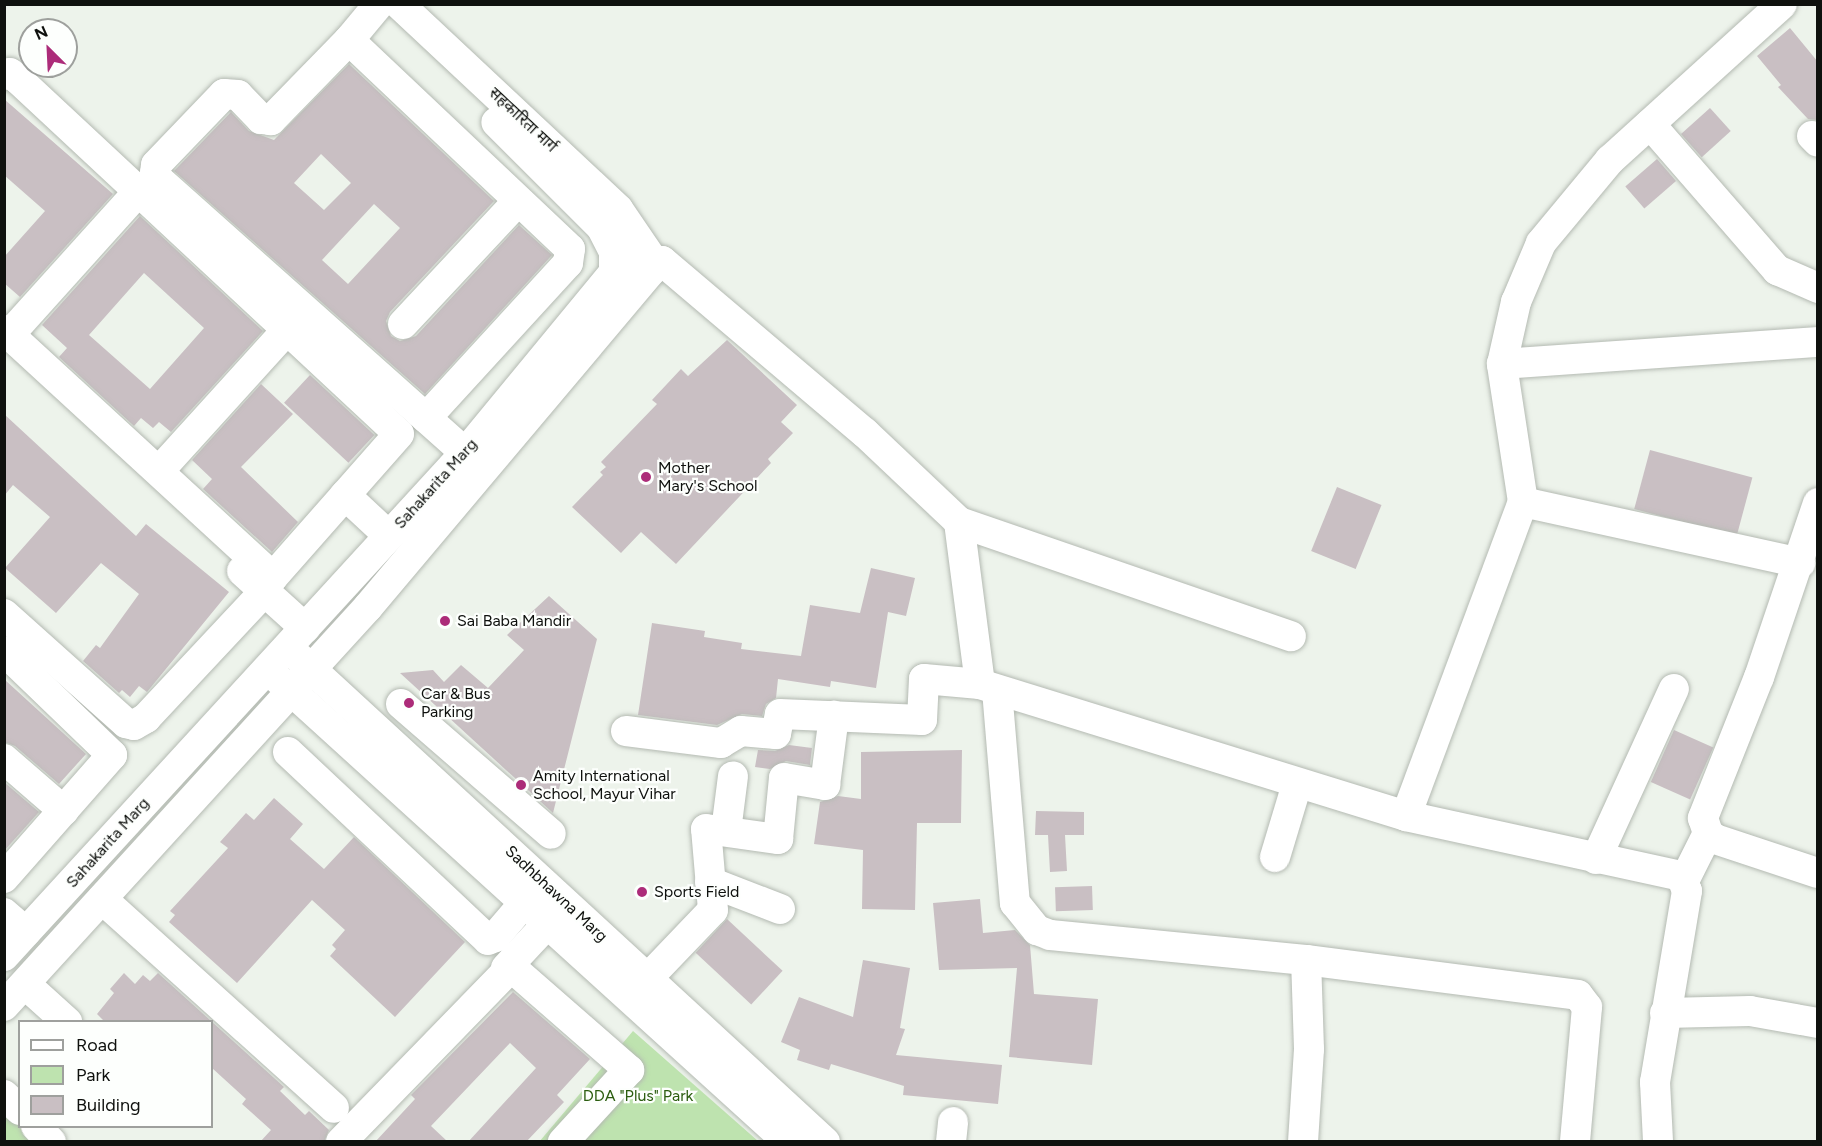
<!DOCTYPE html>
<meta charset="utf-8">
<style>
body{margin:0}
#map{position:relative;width:1822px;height:1146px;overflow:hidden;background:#edf3eb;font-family:Figtree,"Noto Sans Devanagari",sans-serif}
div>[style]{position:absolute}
.green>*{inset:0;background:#bee3af}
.building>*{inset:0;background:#c9bfc3;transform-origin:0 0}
.roads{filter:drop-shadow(0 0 2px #b4bab2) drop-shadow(0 0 2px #b4bab2)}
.minor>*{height:30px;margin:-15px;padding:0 15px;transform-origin:15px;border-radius:15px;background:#fff}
.dots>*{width:16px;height:16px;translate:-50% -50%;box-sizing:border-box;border:3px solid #fdfffd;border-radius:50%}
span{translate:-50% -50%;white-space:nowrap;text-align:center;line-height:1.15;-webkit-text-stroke:4.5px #fdfffd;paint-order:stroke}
.street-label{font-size:16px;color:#0f110e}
.poi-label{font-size:16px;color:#0f110e}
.left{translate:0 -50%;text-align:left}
.park-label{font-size:16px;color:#2c5d10}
.frame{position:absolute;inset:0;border:6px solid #0f110e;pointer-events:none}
.legend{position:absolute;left:18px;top:1020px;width:195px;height:108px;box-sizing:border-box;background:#fdfffd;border:2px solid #9ea09d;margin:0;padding:8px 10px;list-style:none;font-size:18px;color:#0f110e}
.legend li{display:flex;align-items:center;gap:12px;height:30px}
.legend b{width:30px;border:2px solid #9ea09d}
.north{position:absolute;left:18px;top:18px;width:60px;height:60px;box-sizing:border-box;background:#fdfffd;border:2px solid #9ea09d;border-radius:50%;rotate:336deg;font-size:16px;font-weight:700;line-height:24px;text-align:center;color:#0f110e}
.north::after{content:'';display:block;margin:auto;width:21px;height:27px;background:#ac2c79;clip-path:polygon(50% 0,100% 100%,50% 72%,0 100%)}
</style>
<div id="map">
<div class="green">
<i style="clip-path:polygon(633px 1031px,758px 1141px,539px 1142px)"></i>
<i style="clip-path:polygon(4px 1107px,19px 1121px,20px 1126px,25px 1127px,41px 1141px,5px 1141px)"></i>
</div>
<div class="building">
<i style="clip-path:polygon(1790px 28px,1818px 62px,1818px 120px,1808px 119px,1778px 87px,1781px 85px,1757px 56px)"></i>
<i style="clip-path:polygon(evenodd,349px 64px,494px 201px,390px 312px,386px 321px,391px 336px,400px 341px,416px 336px,519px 225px,552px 255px,425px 394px,174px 171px,231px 112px,249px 131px,274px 140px,349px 64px,321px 154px,351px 183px,324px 210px,294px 183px,321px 154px,349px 64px,374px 204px,400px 228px,348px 284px,322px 260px,374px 204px)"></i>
<i style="clip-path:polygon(4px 99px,113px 194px,20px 297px,4px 283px,4px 257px,45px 211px,4px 175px)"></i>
<i style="left:1710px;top:108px;width:31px;height:39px;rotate:48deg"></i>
<i style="left:1657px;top:159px;width:29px;height:42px;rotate:49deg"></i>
<i style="clip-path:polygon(evenodd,140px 216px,263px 331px,171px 432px,159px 422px,153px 428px,141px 418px,134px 426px,59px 357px,67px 348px,42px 325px,140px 216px,144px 273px,204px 328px,150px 389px,89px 335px,144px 273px)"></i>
<i style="clip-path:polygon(727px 340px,797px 405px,781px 422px,793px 433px,768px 459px,771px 463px,676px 564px,641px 532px,621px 553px,572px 507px,603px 475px,600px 472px,606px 467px,601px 462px,657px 404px,652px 400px,681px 369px,688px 376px)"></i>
<i style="left:310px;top:375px;width:88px;height:38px;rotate:43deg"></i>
<i style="clip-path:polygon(261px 384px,293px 414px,241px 467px,298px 522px,272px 552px,203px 489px,212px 479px,192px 460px)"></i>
<i style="clip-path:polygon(4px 414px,136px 536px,146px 524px,229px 592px,147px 692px,139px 686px,130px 697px,122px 690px,119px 693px,83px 661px,96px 645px,100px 648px,139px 594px,101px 563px,56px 613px,5px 568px,50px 517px,13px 485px,4px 496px)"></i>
<i style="left:1650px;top:450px;width:106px;height:61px;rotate:15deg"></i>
<i style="left:1337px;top:487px;width:48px;height:69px;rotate:22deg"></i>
<i style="clip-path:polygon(871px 568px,915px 578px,906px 616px,888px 612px,876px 688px,831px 681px,830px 687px,778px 679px,776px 698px,766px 704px,762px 716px,742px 714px,717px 725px,638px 715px,652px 623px,705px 631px,704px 637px,742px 643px,741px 649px,801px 656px,810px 605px,860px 613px)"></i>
<i style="clip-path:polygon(549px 596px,597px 639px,553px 813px,400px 673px,433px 670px,444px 682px,461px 665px,488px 688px,524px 650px,507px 635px)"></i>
<i style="clip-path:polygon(4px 679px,86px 754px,59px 784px,15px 746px,4px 742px)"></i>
<i style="left:1674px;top:730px;width:43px;height:57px;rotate:24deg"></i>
<i style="clip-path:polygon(789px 745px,812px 748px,810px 765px,786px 761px,770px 769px,755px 767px,758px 750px,775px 751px)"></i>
<i style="clip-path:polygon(962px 750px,961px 823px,917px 823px,915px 910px,862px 909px,863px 850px,814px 844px,820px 802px,838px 796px,861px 799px,861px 752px)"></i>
<i style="clip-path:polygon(4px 782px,39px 812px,4px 851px)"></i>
<i style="clip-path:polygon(274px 798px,303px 824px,290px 839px,324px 869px,354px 837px,465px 942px,395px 1017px,330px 956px,336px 949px,332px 945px,345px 930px,312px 900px,237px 983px,169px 922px,175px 915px,170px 911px,228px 848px,220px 842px,246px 813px,254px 820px)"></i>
<i style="clip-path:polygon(1036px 811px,1084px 812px,1084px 835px,1065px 835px,1067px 871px,1050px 872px,1048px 835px,1035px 835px)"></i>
<i style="left:1092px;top:886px;width:24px;height:37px;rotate:88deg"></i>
<i style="clip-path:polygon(980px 899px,983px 933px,1015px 930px,1030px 945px,1034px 994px,1098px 999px,1092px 1065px,1009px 1057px,1017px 968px,939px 970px,933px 903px)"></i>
<i style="left:727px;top:919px;width:76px;height:46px;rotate:43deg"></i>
<i style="clip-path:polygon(863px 960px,910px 968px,900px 1028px,905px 1029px,896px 1055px,1002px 1065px,998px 1104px,903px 1095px,904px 1086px,831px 1064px,829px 1070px,797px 1060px,800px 1050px,781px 1042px,799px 997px,853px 1017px)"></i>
<i style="clip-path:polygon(124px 973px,135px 984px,143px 975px,150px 981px,158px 973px,284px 1087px,280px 1091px,305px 1115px,309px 1111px,329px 1130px,324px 1142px,260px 1142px,271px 1130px,242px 1104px,246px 1099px,212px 1068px,212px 1022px,105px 1022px,97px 1014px,114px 993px,110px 989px)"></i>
<i style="clip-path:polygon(513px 992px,590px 1059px,557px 1095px,564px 1102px,526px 1142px,468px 1142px,536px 1068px,510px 1043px,431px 1126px,448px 1142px,375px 1142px,415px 1099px,411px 1095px)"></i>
</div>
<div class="roads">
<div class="minor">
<i style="left:349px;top:40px;width:47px;rotate:-50.2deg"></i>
<i style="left:4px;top:75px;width:6px;rotate:-18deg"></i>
<i style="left:10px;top:73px;width:11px;rotate:38deg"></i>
<i style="left:19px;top:80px;width:519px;rotate:42.97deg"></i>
<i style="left:399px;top:434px;width:191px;rotate:131.4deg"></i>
<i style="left:273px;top:577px;width:365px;rotate:-137.4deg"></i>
<i style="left:1650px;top:124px;width:194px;rotate:49deg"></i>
<i style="left:1777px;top:270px;width:45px;rotate:23.7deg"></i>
<i style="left:1812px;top:136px;width:8px;rotate:45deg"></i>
<i style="left:614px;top:260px;width:48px;rotate:1.2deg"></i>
<i style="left:662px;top:261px;width:266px;rotate:40.3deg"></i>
<i style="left:865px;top:433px;width:129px;rotate:43.4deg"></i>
<i style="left:959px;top:522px;width:163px;rotate:82.6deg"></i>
<i style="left:980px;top:684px;width:446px;rotate:17.2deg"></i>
<i style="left:1406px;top:816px;width:281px;rotate:12.3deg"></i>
<i style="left:1681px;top:876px;width:16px;rotate:68deg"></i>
<i style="left:1687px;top:891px;width:194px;rotate:99.5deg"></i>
<i style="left:1655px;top:1082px;width:60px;rotate:87.1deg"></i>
<i style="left:403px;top:324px;width:168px;rotate:-46.9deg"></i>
<i style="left:10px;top:334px;width:191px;rotate:-48deg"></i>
<i style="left:1502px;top:364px;width:317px;rotate:-4deg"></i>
<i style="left:426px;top:418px;width:210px;rotate:-47.5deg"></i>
<i style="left:568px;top:263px;width:14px;rotate:-82deg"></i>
<i style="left:570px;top:249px;width:304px;rotate:-136.6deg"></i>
<i style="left:349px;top:40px;width:112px;rotate:134.3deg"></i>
<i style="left:271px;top:120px;width:10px;rotate:-174deg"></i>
<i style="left:261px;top:119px;width:33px;rotate:-134deg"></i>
<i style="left:238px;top:95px;width:14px;rotate:-176deg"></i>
<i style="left:224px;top:94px;width:98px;rotate:133.8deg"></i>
<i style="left:156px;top:165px;width:8px;rotate:97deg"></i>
<i style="left:155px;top:173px;width:8px;rotate:60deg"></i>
<i style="left:159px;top:180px;width:410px;rotate:41.7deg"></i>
<i style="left:159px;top:471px;width:190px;rotate:-47.8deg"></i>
<i style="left:345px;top:495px;width:60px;rotate:43deg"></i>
<i style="left:1523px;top:502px;width:284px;rotate:12.4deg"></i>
<i style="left:1818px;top:503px;width:184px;rotate:108.7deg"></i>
<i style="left:1759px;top:677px;width:152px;rotate:111.7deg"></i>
<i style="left:1703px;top:818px;width:16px;rotate:72deg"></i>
<i style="left:1708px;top:833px;width:9px;rotate:41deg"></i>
<i style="left:1715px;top:839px;width:108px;rotate:18.3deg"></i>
<i style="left:959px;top:522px;width:351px;rotate:19deg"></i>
<i style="left:242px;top:571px;width:85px;rotate:42.1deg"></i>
<i style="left:4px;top:614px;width:164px;rotate:41.8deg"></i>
<i style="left:126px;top:723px;width:8px;rotate:14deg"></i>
<i style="left:134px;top:725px;width:14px;rotate:-30deg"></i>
<i style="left:146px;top:718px;width:174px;rotate:-46.9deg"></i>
<i style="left:4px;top:651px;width:150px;rotate:43.9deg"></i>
<i style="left:112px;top:755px;width:164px;rotate:131.3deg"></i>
<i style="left:296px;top:655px;width:719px;rotate:42.63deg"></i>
<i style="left:277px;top:678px;width:690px;rotate:42.24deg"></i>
<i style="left:997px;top:690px;width:214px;rotate:85.2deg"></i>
<i style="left:1015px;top:903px;width:35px;rotate:51deg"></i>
<i style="left:1037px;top:930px;width:14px;rotate:21deg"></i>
<i style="left:1050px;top:935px;width:257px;rotate:5.6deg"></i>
<i style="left:1306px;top:960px;width:274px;rotate:7.3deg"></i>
<i style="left:1578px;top:995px;width:15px;rotate:53deg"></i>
<i style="left:1587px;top:1007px;width:136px;rotate:95.1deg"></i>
<i style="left:401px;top:704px;width:198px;rotate:40.9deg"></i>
<i style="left:626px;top:731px;width:96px;rotate:7.2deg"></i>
<i style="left:721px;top:743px;width:23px;rotate:-31deg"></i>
<i style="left:741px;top:731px;width:35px;rotate:5deg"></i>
<i style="left:776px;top:734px;width:20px;rotate:-79deg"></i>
<i style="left:780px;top:714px;width:142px;rotate:2.4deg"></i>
<i style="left:922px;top:720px;width:41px;rotate:-87.2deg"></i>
<i style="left:924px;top:679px;width:56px;rotate:5.1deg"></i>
<i style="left:288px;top:752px;width:274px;rotate:43.2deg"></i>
<i style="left:488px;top:940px;width:8px;rotate:-23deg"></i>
<i style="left:495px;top:937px;width:45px;rotate:-49.5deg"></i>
<i style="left:4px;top:759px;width:79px;rotate:40.9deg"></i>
<i style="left:1406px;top:816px;width:335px;rotate:-69.6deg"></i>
<i style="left:1523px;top:502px;width:140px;rotate:-98.7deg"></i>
<i style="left:1502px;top:364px;width:64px;rotate:-77.3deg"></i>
<i style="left:1516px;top:302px;width:64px;rotate:-67deg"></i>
<i style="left:1541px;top:243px;width:108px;rotate:-50.3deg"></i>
<i style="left:1610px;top:160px;width:232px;rotate:-42.2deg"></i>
<i style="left:726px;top:831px;width:55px;rotate:-82.7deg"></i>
<i style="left:1275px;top:857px;width:76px;rotate:-73.2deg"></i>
<i style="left:1596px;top:859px;width:187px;rotate:-65.4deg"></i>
<i style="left:1684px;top:881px;width:54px;rotate:-63.4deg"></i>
<i style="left:710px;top:882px;width:75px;rotate:21.1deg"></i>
<i style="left:102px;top:899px;width:312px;rotate:42deg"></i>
<i style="left:4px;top:913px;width:29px;rotate:41deg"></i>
<i style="left:4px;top:956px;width:682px;rotate:-47.49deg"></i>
<i style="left:465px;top:453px;width:234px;rotate:-50.5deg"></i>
<i style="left:614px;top:272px;width:20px;rotate:-90deg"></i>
<i style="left:614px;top:252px;width:28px;rotate:-117deg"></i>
<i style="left:601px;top:227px;width:148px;rotate:-135deg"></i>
<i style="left:506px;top:968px;width:62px;rotate:-47deg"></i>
<i style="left:647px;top:979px;width:95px;rotate:-46.3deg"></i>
<i style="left:713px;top:910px;width:81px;rotate:-94.9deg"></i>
<i style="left:706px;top:829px;width:73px;rotate:7.9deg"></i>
<i style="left:778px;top:839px;width:61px;rotate:-84.4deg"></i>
<i style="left:784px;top:778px;width:42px;rotate:9.7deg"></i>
<i style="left:825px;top:785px;width:70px;rotate:-82.6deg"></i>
<i style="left:25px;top:984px;width:57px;rotate:42.1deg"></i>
<i style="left:4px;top:1006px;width:540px;rotate:-47.63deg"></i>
<i style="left:368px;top:607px;width:439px;rotate:-49.9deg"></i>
<i style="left:651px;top:271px;width:12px;rotate:-85deg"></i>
<i style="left:652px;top:259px;width:60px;rotate:-124.2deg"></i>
<i style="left:618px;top:209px;width:300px;rotate:-136.9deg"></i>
<i style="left:1665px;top:1013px;width:85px;rotate:-1.3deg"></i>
<i style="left:1750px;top:1011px;width:69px;rotate:10deg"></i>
<i style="left:4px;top:1095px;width:22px;rotate:43deg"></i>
<i style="left:36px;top:1126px;width:22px;rotate:47deg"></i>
<i style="left:341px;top:1142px;width:244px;rotate:-45.8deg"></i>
<i style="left:511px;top:967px;width:157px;rotate:41.1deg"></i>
<i style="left:629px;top:1070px;width:98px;rotate:132.5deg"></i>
<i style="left:951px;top:1142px;width:20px;rotate:-84deg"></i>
<i style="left:1303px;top:1142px;width:93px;rotate:-86.3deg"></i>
<i style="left:1309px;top:1049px;width:89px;rotate:-91.9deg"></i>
</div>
</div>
<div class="dots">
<i style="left:646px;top:477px;background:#ac2c79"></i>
<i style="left:445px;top:621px;background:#ac2c79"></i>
<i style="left:409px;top:703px;background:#ac2c79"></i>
<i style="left:521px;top:785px;background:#ac2c79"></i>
<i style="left:642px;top:892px;background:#ac2c79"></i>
</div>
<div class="street-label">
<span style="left:523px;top:120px;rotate:43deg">सहकारिता मार्ग</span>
<span style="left:436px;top:484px;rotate:-48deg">Sahakarita Marg</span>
<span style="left:108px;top:843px;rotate:-48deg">Sahakarita Marg</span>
<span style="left:556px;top:894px;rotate:43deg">Sadhbhawna Marg</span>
</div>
<div class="poi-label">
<span class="left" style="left:658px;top:477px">Mother<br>Mary's School</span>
<span class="left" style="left:457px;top:621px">Sai Baba Mandir</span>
<span class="left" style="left:421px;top:703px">Car &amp; Bus<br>Parking</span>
<span class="left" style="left:533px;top:785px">Amity International<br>School, Mayur Vihar</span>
<span class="left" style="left:654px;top:892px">Sports Field</span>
</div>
<div class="park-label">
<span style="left:638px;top:1096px">DDA "Plus" Park</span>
</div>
<div class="frame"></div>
<ul class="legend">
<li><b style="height:8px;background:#fff"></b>Road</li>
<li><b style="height:16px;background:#bee3af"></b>Park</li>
<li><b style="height:16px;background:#c9bfc3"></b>Building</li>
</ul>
<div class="north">N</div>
</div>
